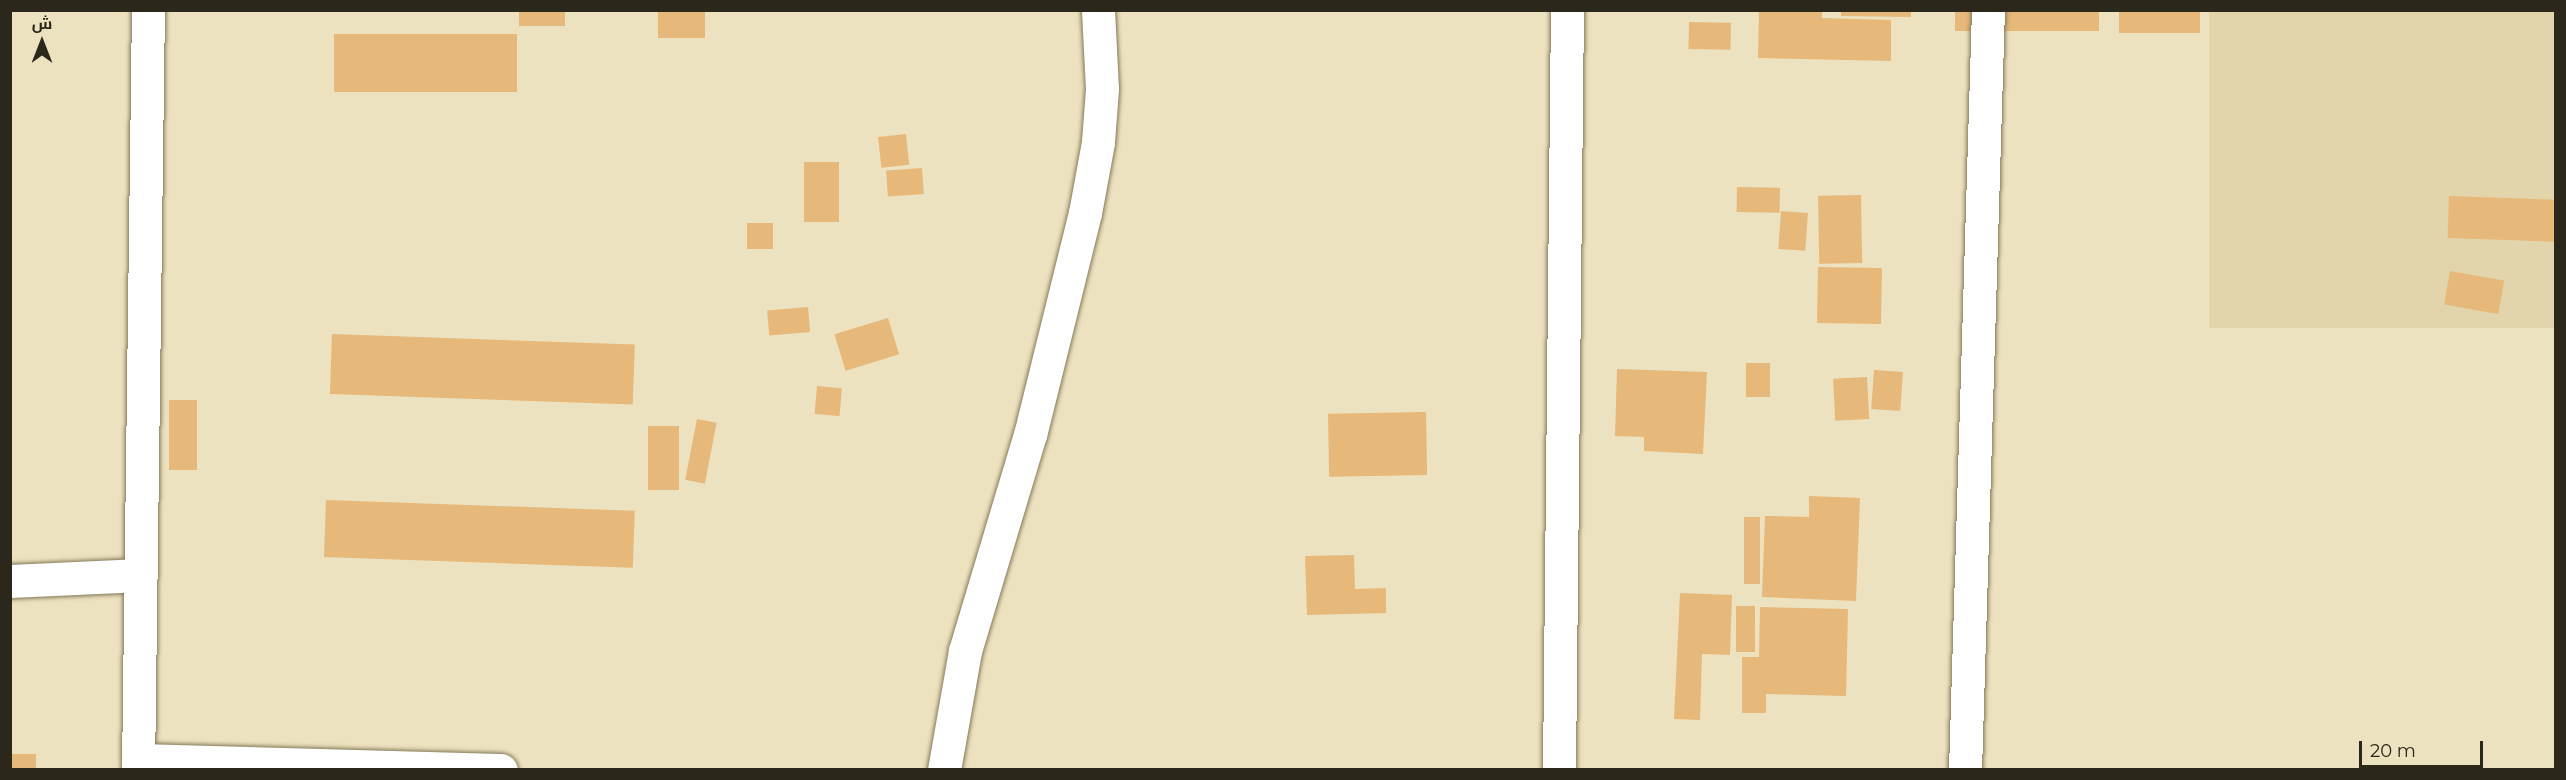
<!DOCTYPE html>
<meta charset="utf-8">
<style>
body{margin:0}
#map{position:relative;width:2566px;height:780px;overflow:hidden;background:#ede2bf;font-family:Montserrat,Cairo,sans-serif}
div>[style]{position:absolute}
.built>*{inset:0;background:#e2d5ab;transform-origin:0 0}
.building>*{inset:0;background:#e6b87a;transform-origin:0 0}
.roads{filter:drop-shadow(0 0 2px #847a5a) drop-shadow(0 0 2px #847a5a)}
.minor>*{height:33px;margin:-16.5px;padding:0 16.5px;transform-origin:16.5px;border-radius:16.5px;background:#fff}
span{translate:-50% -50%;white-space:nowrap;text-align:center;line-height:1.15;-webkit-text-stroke:5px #ede2bf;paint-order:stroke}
.frame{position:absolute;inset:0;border:12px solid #2b271a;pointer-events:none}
.north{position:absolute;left:12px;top:12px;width:60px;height:60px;-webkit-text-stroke:4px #ede2bf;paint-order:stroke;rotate:0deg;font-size:16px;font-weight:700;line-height:24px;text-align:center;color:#2b271a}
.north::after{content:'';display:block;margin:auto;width:21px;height:27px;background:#2b271a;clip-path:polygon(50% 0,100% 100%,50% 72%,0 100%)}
.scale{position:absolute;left:2359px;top:741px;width:124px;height:27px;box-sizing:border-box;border:3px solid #2b271a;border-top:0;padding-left:8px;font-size:18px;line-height:21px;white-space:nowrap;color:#2b271a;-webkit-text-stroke:4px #ede2bf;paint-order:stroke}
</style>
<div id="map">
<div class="built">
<i style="left:2209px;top:11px;width:346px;height:317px"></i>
</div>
<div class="building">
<i style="left:519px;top:10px;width:46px;height:16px"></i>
<i style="left:658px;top:10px;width:47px;height:28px"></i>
<i style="clip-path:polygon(1759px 10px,1822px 10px,1822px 18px,1891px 20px,1891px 61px,1758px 58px)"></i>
<i style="clip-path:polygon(1841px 10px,1911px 10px,1911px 17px,1841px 16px)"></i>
<i style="left:1955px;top:10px;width:144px;height:21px"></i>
<i style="left:2119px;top:10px;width:81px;height:23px"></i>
<i style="left:1689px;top:22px;width:42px;height:27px;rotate:1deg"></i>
<i style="left:334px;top:34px;width:183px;height:58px"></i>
<i style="left:906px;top:134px;width:31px;height:28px;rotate:84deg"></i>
<i style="left:804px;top:162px;width:35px;height:60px"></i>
<i style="left:922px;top:168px;width:26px;height:36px;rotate:86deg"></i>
<i style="left:1737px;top:187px;width:43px;height:25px;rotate:1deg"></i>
<i style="left:1861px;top:195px;width:68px;height:43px;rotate:89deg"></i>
<i style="left:2449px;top:196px;width:107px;height:42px;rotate:2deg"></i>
<i style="left:1781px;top:211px;width:27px;height:38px;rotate:4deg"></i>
<i style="left:747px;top:223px;width:26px;height:26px"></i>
<i style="left:1818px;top:267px;width:64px;height:56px;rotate:1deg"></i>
<i style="left:2450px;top:271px;width:55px;height:34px;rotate:10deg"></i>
<i style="left:808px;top:307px;width:25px;height:41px;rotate:85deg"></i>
<i style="left:888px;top:318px;width:38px;height:56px;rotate:73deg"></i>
<i style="left:332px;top:334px;width:303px;height:60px;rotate:2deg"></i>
<i style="left:1746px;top:363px;width:24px;height:34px"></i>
<i style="clip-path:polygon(1617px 369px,1707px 372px,1703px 454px,1644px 451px,1644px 437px,1615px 436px)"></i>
<i style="left:1874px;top:370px;width:29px;height:39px;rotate:4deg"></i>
<i style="left:1867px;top:377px;width:42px;height:34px;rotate:87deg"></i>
<i style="left:817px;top:386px;width:25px;height:28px;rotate:5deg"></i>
<i style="left:169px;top:400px;width:28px;height:70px"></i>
<i style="left:1426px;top:412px;width:63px;height:98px;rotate:89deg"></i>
<i style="left:697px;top:419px;width:20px;height:62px;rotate:11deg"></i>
<i style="left:648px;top:426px;width:31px;height:64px"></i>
<i style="clip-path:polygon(1809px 496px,1860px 498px,1856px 601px,1762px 597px,1765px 516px,1809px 517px)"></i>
<i style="left:326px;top:500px;width:309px;height:57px;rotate:2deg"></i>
<i style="left:1744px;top:517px;width:16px;height:67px"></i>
<i style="clip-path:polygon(1354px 555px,1355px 589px,1386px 588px,1386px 613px,1307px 615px,1305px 556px)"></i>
<i style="clip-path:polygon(1680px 593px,1732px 595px,1730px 655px,1702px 654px,1700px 720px,1674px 719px)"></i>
<i style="left:1736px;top:606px;width:19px;height:46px"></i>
<i style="clip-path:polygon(1760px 607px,1848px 609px,1846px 696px,1766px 694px,1766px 713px,1742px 713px,1742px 657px,1759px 657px)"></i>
<i style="left:10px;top:754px;width:26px;height:16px"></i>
</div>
<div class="roads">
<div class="minor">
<i style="left:10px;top:581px;width:131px;rotate:-2.6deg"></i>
<i style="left:138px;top:760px;width:363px;rotate:1.6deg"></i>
<i style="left:138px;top:770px;width:760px;rotate:-89.25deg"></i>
<i style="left:944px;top:770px;width:121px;rotate:-80deg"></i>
<i style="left:965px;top:651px;width:226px;rotate:-73.3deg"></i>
<i style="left:1030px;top:435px;width:229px;rotate:-76.1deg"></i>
<i style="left:1085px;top:213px;width:72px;rotate:-79.6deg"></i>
<i style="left:1098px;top:142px;width:53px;rotate:-85.7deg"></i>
<i style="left:1102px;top:89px;width:79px;rotate:-92.9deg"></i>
<i style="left:1559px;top:770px;width:760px;rotate:-89.4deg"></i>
<i style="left:1965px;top:770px;width:760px;rotate:-88.27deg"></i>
</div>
</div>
<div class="frame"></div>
<div class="north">ش</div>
<div class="scale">20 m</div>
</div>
